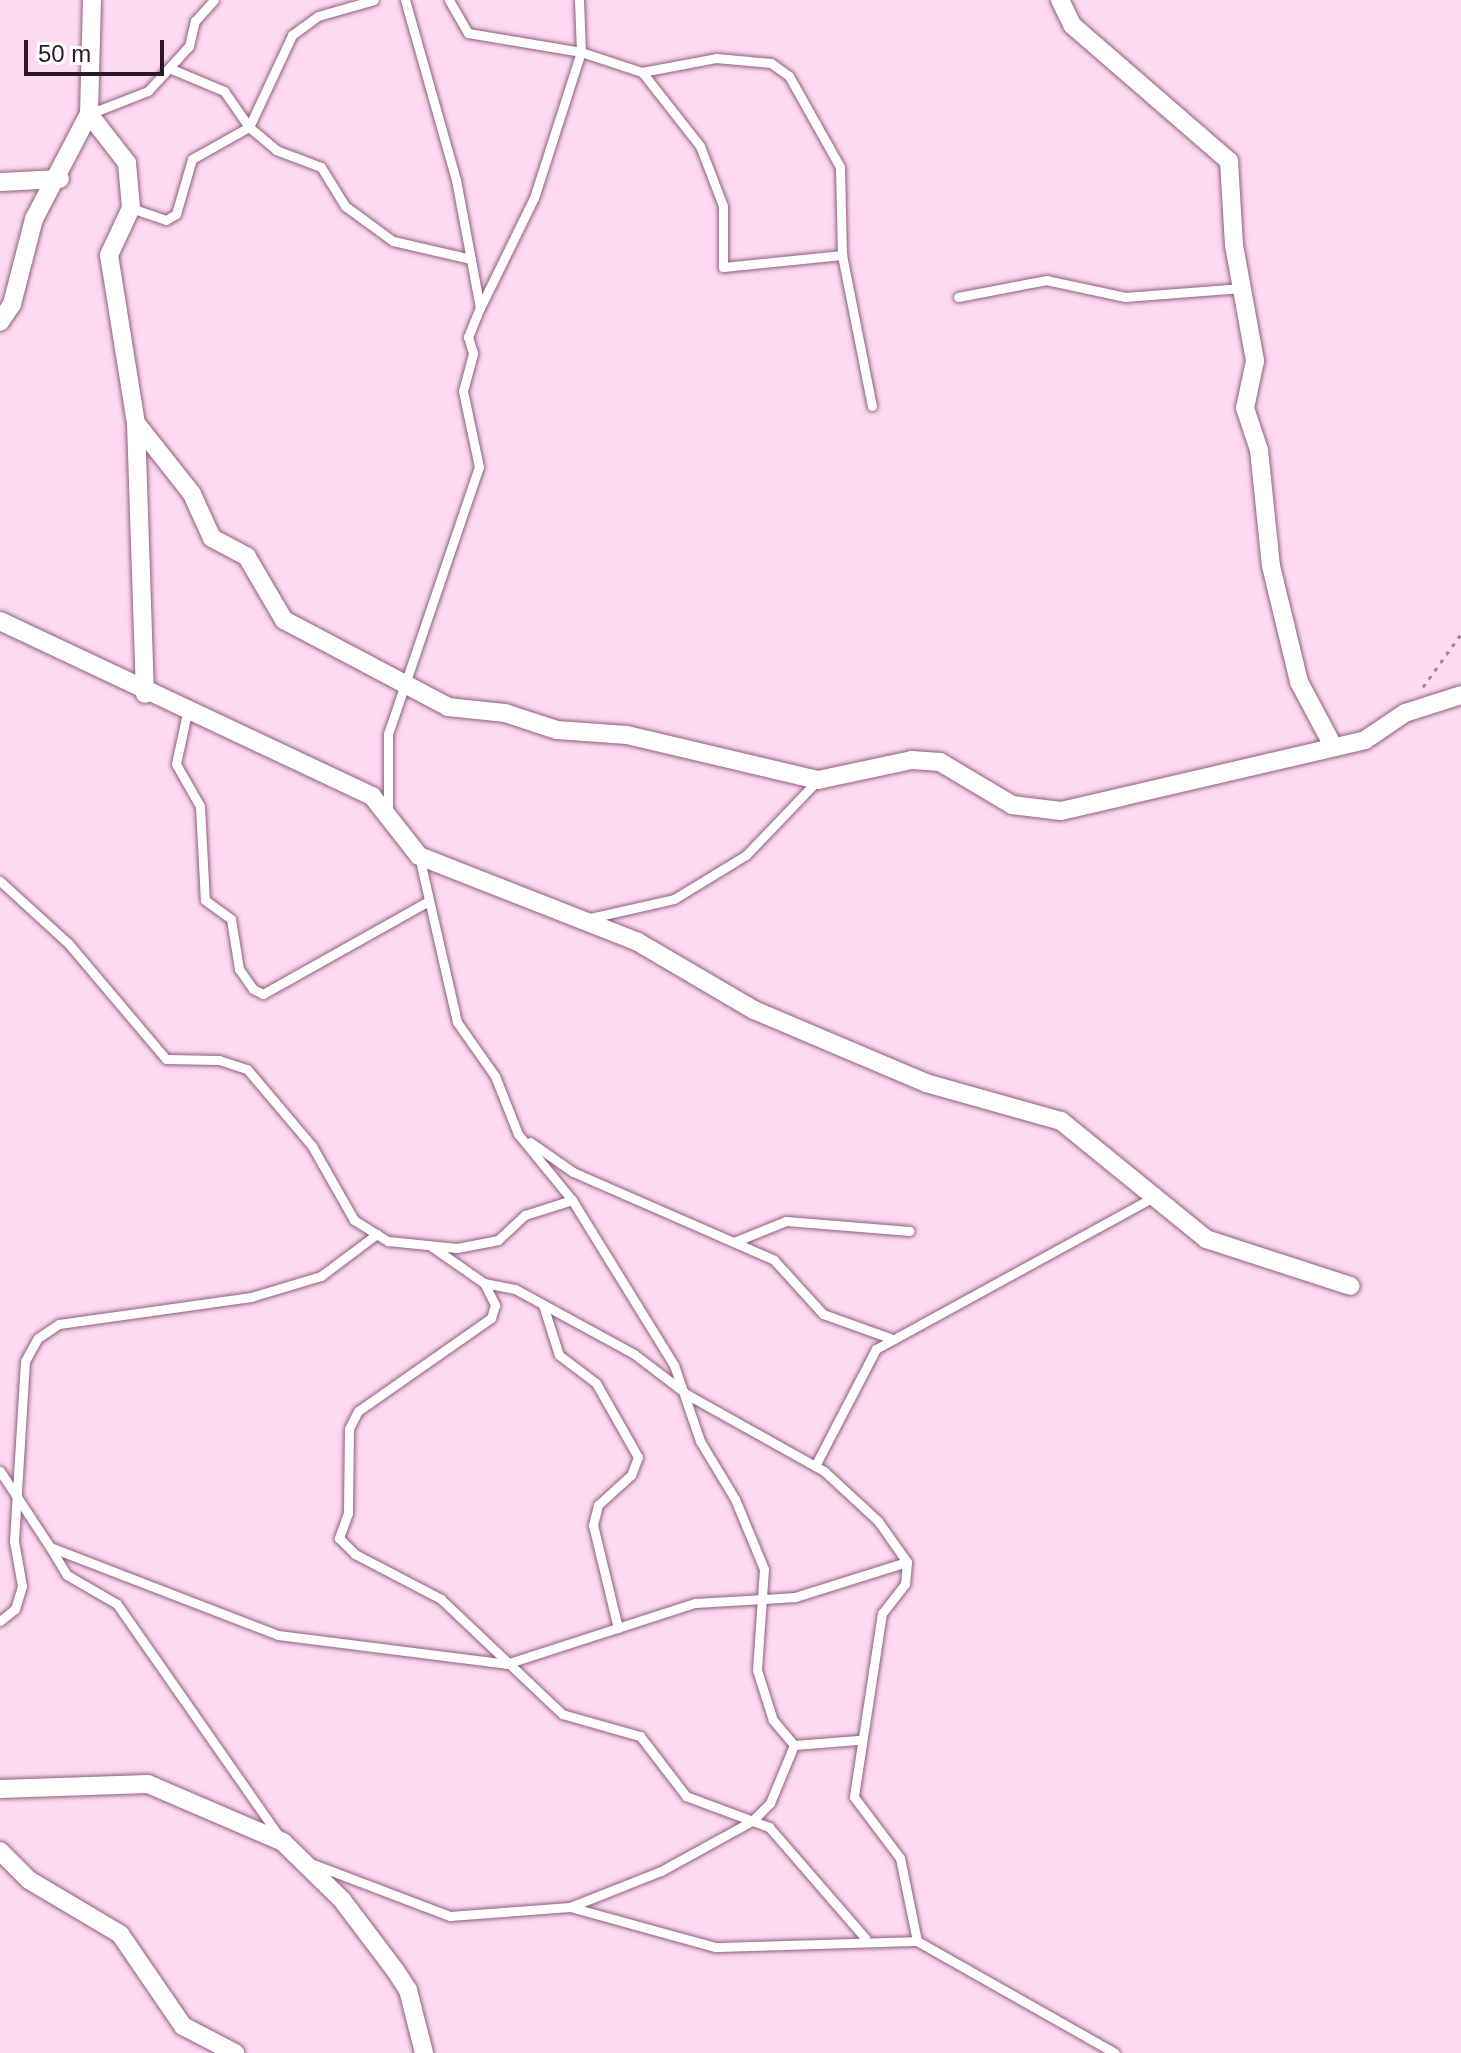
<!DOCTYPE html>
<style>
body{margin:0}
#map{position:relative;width:1461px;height:2053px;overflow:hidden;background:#fddaf1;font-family:Helvetica,sans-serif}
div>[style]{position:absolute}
.path>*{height:3px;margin-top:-1.5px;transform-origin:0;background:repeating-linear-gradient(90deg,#a28599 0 4px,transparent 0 10px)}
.roads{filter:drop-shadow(0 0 2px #8f5d80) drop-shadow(0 0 2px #8f5d80)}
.lane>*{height:9px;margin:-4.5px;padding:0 4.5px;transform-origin:4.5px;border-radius:4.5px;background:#fff}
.street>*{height:18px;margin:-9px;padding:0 9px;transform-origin:9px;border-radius:9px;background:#fff}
span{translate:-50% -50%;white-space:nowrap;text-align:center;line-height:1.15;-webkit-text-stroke:8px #fff;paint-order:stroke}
.scale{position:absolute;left:24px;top:40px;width:140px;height:36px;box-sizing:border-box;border:4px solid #2c1826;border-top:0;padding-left:10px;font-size:24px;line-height:28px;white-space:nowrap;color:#2c1826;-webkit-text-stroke:6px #fff;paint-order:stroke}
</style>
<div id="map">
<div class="path">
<i style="left:1423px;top:687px;width:65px;rotate:-54.4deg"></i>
</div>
<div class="roads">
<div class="lane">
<i style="left:449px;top:0;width:38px;rotate:60deg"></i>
<i style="left:468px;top:33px;width:115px;rotate:9.5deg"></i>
<i style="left:581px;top:52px;width:64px;rotate:18.2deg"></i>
<i style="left:642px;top:72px;width:75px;rotate:-10.7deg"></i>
<i style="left:716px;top:58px;width:55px;rotate:5.2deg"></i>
<i style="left:771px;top:63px;width:22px;rotate:36deg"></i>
<i style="left:789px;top:76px;width:104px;rotate:60.7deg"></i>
<i style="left:840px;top:167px;width:88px;rotate:88.7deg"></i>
<i style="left:842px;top:255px;width:154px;rotate:78.8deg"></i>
<i style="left:169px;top:68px;width:60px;rotate:22.7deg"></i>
<i style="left:224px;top:91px;width:44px;rotate:55.2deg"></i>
<i style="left:249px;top:127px;width:35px;rotate:40deg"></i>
<i style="left:276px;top:150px;width:48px;rotate:20.7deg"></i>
<i style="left:321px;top:167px;width:46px;rotate:58.4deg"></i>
<i style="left:345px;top:206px;width:59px;rotate:36.1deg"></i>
<i style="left:393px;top:241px;width:80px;rotate:13deg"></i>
<i style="left:642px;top:72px;width:94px;rotate:51.9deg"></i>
<i style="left:700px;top:146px;width:64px;rotate:69deg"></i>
<i style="left:723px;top:206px;width:61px;rotate:90deg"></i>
<i style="left:723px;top:267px;width:120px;rotate:-5.8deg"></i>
<i style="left:89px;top:114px;width:63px;rotate:-21.3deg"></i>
<i style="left:148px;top:91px;width:61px;rotate:-47.7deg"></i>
<i style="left:189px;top:46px;width:26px;rotate:-77deg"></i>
<i style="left:195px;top:21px;width:28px;rotate:-48deg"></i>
<i style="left:131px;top:208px;width:37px;rotate:19deg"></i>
<i style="left:166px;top:220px;width:12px;rotate:-31deg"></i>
<i style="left:176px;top:214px;width:57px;rotate:-73.8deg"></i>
<i style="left:192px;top:159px;width:65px;rotate:-29.3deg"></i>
<i style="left:249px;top:127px;width:102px;rotate:-64.9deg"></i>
<i style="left:292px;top:35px;width:32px;rotate:-36deg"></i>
<i style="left:318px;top:16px;width:58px;rotate:-15.9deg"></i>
<i style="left:958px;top:297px;width:90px;rotate:-10.9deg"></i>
<i style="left:1046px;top:280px;width:81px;rotate:12.1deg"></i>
<i style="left:1125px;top:297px;width:117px;rotate:-4.4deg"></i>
<i style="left:480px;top:308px;width:123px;rotate:-63.9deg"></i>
<i style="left:534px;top:198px;width:153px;rotate:-72.2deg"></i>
<i style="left:581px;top:52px;width:52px;rotate:-92.2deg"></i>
<i style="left:187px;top:713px;width:52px;rotate:102.2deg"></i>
<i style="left:176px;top:764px;width:48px;rotate:60.3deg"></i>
<i style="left:200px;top:806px;width:94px;rotate:87deg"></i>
<i style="left:205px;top:900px;width:32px;rotate:36deg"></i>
<i style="left:231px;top:919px;width:51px;rotate:80.9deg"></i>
<i style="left:239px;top:969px;width:24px;rotate:55deg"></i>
<i style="left:253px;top:989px;width:11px;rotate:27deg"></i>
<i style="left:263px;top:994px;width:190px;rotate:-29.3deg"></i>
<i style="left:388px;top:811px;width:77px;rotate:-90deg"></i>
<i style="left:388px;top:734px;width:282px;rotate:-71.2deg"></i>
<i style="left:479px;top:467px;width:78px;rotate:-101.9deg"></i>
<i style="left:463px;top:391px;width:39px;rotate:-75deg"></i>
<i style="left:473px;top:353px;width:17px;rotate:-107deg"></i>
<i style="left:468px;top:337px;width:31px;rotate:-68deg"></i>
<i style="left:480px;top:308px;width:130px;rotate:-100.6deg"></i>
<i style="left:456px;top:180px;width:187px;rotate:-105.8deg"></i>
<i style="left:419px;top:856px;width:170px;rotate:77.1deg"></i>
<i style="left:457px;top:1022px;width:66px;rotate:54.9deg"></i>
<i style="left:495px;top:1076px;width:62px;rotate:68.4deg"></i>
<i style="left:518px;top:1134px;width:85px;rotate:50.7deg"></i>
<i style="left:572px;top:1200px;width:194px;rotate:58.3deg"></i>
<i style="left:674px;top:1365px;width:80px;rotate:71.1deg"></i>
<i style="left:700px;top:1441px;width:68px;rotate:58.9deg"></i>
<i style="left:735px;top:1499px;width:76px;rotate:67.5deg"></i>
<i style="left:764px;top:1569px;width:101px;rotate:94deg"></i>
<i style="left:757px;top:1670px;width:52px;rotate:72.3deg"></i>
<i style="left:773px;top:1720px;width:33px;rotate:50deg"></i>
<i style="left:0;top:881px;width:92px;rotate:42.4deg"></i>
<i style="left:68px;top:943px;width:152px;rotate:49.8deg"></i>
<i style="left:166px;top:1059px;width:53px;rotate:1.1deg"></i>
<i style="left:219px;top:1060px;width:29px;rotate:18deg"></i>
<i style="left:247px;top:1069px;width:101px;rotate:49.8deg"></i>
<i style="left:312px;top:1146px;width:85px;rotate:60.4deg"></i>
<i style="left:354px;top:1220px;width:40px;rotate:32deg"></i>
<i style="left:388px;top:1241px;width:69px;rotate:5.8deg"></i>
<i style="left:457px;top:1248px;width:42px;rotate:-11deg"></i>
<i style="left:498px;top:1240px;width:37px;rotate:-43deg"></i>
<i style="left:525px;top:1215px;width:49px;rotate:-17.7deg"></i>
<i style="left:586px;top:919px;width:90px;rotate:-12.8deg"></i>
<i style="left:674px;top:899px;width:84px;rotate:-31.4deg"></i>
<i style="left:746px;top:855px;width:104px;rotate:-46.2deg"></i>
<i style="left:530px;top:1142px;width:52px;rotate:34.9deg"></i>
<i style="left:573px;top:1172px;width:219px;rotate:23.6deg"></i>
<i style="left:774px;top:1260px;width:73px;rotate:47.8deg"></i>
<i style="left:823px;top:1314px;width:71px;rotate:19.7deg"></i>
<i style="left:734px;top:1242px;width:56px;rotate:-22deg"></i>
<i style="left:786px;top:1221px;width:124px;rotate:4.6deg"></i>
<i style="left:431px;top:1246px;width:65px;rotate:34.9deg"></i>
<i style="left:484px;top:1283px;width:32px;rotate:11deg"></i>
<i style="left:515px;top:1289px;width:136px;rotate:28.6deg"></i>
<i style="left:634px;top:1354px;width:68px;rotate:37.2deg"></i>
<i style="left:688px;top:1395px;width:156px;rotate:29.2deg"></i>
<i style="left:824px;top:1471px;width:74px;rotate:42.8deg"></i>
<i style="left:878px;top:1521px;width:50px;rotate:54.7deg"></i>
<i style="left:907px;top:1562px;width:22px;rotate:95deg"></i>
<i style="left:905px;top:1584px;width:37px;rotate:128deg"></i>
<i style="left:882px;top:1613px;width:186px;rotate:98.7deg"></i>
<i style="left:854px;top:1797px;width:76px;rotate:53deg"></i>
<i style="left:900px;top:1858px;width:85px;rotate:78.4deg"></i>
<i style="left:484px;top:1283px;width:25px;rotate:63deg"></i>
<i style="left:495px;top:1305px;width:14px;rotate:107deg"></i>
<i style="left:491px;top:1318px;width:162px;rotate:145deg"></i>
<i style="left:358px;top:1411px;width:20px;rotate:117deg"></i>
<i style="left:349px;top:1429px;width:84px;rotate:90.7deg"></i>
<i style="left:348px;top:1513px;width:27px;rotate:110deg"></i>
<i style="left:339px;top:1538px;width:23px;rotate:45deg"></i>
<i style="left:355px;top:1554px;width:97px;rotate:27.6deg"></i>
<i style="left:441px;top:1599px;width:167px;rotate:43.5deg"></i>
<i style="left:562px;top:1714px;width:81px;rotate:15.8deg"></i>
<i style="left:640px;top:1736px;width:76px;rotate:52.5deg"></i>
<i style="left:686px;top:1796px;width:89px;rotate:20.5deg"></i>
<i style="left:769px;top:1827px;width:147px;rotate:49.1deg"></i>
<i style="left:543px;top:1305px;width:52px;rotate:72.3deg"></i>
<i style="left:559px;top:1355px;width:46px;rotate:37.1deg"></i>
<i style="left:596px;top:1383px;width:85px;rotate:60.4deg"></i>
<i style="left:638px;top:1457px;width:19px;rotate:111deg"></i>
<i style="left:631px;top:1475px;width:45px;rotate:137.7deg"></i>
<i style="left:598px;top:1505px;width:21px;rotate:104deg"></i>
<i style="left:593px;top:1525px;width:106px;rotate:76.4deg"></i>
<i style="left:815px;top:1466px;width:132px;rotate:-62.5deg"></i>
<i style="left:876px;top:1349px;width:317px;rotate:-28.7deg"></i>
<i style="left:0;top:1471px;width:91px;rotate:56.7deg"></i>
<i style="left:50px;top:1547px;width:244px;rotate:21.1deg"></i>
<i style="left:278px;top:1635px;width:230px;rotate:7.2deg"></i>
<i style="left:506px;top:1664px;width:199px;rotate:-17.9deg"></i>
<i style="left:695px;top:1603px;width:100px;rotate:-3.4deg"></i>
<i style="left:795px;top:1597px;width:117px;rotate:-17.4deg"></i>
<i style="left:50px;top:1547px;width:33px;rotate:59deg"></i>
<i style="left:67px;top:1575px;width:58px;rotate:30.1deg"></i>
<i style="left:117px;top:1604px;width:283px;rotate:55.1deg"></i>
<i style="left:0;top:1621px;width:19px;rotate:-39deg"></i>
<i style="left:15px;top:1609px;width:24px;rotate:-73deg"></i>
<i style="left:22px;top:1586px;width:46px;rotate:-100.1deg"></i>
<i style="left:14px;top:1541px;width:180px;rotate:-86.5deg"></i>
<i style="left:25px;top:1361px;width:26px;rotate:-61deg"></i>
<i style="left:38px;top:1338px;width:25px;rotate:-34deg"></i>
<i style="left:59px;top:1324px;width:194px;rotate:-8deg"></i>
<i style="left:251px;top:1297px;width:73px;rotate:-16.7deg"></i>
<i style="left:321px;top:1276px;width:70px;rotate:-36.9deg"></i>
<i style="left:313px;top:1864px;width:147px;rotate:20.8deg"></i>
<i style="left:450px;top:1916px;width:120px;rotate:-4.3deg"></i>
<i style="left:570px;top:1907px;width:98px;rotate:-21.6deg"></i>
<i style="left:661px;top:1871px;width:104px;rotate:-28.8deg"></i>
<i style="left:752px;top:1821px;width:25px;rotate:-45deg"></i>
<i style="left:770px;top:1803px;width:63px;rotate:-67.5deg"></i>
<i style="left:794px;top:1745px;width:64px;rotate:-4.5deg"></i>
<i style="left:570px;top:1907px;width:150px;rotate:15.4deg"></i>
<i style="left:715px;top:1947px;width:202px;rotate:-1.7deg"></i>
<i style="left:917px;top:1941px;width:227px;rotate:29.5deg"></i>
</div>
<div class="street">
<i style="left:1060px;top:0;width:28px;rotate:64deg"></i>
<i style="left:1072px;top:25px;width:208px;rotate:40.9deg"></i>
<i style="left:1229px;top:161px;width:84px;rotate:86.6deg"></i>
<i style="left:1234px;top:245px;width:118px;rotate:79.7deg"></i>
<i style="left:1255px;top:361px;width:48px;rotate:102deg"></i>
<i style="left:1245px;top:408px;width:44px;rotate:71.6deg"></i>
<i style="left:1259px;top:450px;width:117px;rotate:84.1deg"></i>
<i style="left:1271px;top:566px;width:119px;rotate:76.4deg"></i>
<i style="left:1299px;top:682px;width:70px;rotate:62deg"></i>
<i style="left:89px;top:114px;width:62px;rotate:52.2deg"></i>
<i style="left:127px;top:163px;width:45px;rotate:84.9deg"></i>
<i style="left:131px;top:208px;width:52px;rotate:115.1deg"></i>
<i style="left:109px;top:255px;width:170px;rotate:80.9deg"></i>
<i style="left:136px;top:423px;width:271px;rotate:88.1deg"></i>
<i style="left:0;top:182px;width:60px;rotate:-2.9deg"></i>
<i style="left:0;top:322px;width:22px;rotate:-56deg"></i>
<i style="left:12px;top:304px;width:88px;rotate:-75.5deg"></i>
<i style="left:34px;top:219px;width:119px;rotate:-62.4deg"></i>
<i style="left:89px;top:114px;width:114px;rotate:-88.5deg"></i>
<i style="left:136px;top:423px;width:90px;rotate:51.7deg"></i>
<i style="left:192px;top:494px;width:48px;rotate:65.6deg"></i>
<i style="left:212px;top:538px;width:40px;rotate:28deg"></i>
<i style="left:247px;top:557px;width:73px;rotate:59.6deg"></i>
<i style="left:284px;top:620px;width:186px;rotate:27.9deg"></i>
<i style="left:448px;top:707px;width:57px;rotate:6deg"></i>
<i style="left:505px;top:713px;width:55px;rotate:18.1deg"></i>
<i style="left:557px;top:730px;width:70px;rotate:4.1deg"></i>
<i style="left:627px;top:735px;width:196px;rotate:13.3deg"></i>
<i style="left:818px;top:780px;width:96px;rotate:-12deg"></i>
<i style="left:912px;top:760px;width:28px;rotate:4deg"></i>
<i style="left:940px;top:762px;width:84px;rotate:30.8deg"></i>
<i style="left:1012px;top:805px;width:49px;rotate:7deg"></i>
<i style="left:1061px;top:811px;width:312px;rotate:-13.1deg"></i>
<i style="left:1365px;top:740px;width:48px;rotate:-34deg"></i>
<i style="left:1405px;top:713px;width:59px;rotate:-17.8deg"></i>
<i style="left:0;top:621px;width:411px;rotate:25.2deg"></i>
<i style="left:372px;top:796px;width:76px;rotate:51.9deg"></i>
<i style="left:419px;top:856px;width:235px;rotate:21.4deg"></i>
<i style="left:638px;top:942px;width:134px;rotate:30.4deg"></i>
<i style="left:754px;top:1010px;width:187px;rotate:23deg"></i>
<i style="left:926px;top:1083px;width:140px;rotate:15.7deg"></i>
<i style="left:1061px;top:1121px;width:187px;rotate:39.1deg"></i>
<i style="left:1206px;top:1239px;width:152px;rotate:18deg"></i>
<i style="left:0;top:1789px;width:148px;rotate:-1.9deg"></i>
<i style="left:148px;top:1784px;width:147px;rotate:23.2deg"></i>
<i style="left:283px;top:1842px;width:83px;rotate:44.5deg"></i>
<i style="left:342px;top:1900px;width:88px;rotate:52.9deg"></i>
<i style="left:395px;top:1970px;width:24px;rotate:57deg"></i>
<i style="left:408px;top:1990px;width:65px;rotate:75.7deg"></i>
<i style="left:0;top:1851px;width:41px;rotate:45deg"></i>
<i style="left:29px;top:1880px;width:106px;rotate:30.7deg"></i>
<i style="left:120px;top:1934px;width:112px;rotate:55.6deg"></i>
<i style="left:183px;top:2026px;width:59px;rotate:27.4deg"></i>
</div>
</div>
<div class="scale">50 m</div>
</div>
